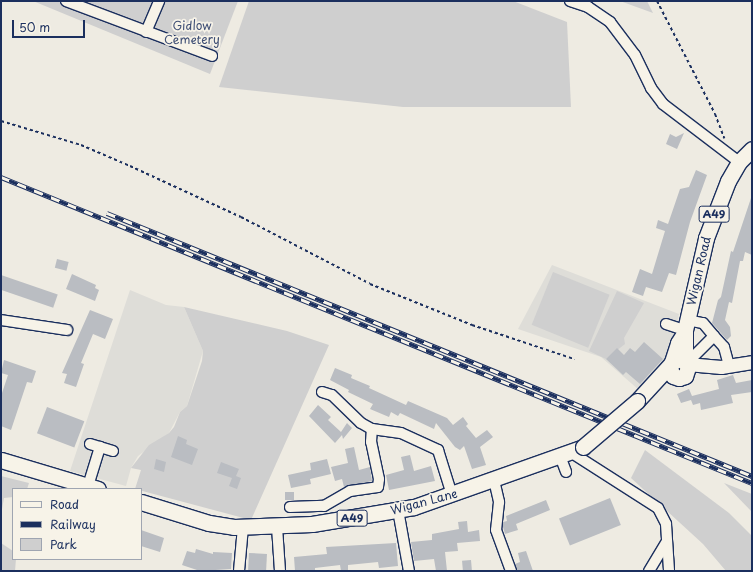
<!DOCTYPE html>
<html>
<head>
<meta charset="utf-8">
<style>
  body { margin:0 }
  #map { position:relative; width:753px; height:572px; overflow:hidden; background:#eeebe2; font-family:"Playpen Sans",sans-serif }
  div>[style] { position:absolute }
  [style*='--x'] { left:calc(var(--x)*1px); top:calc(var(--y)*1px); width:calc(var(--w)*1px); rotate:calc(var(--a)*1deg) }
  .built>* { inset:0; background:#deddd8 }
  .green>* { inset:0; background:#cfcfcf; transform-origin:0 0 }
  .building>* { inset:0; background:#babdc2; transform-origin:0 0 }
  .path>* { height:2px; margin-top:-1px; transform-origin:0; background:repeating-linear-gradient(90deg,#1b2f5e 0 3px,transparent 0 6px) }
  .roads { filter:drop-shadow(1px 0 #1b2f5e) drop-shadow(-1px 0 #1b2f5e) drop-shadow(0 1px #1b2f5e) drop-shadow(0 -1px #1b2f5e) }
  .minor>* { height:10px; margin:-5px; padding:0 5px; transform-origin:5px; border-radius:5px; background:#f7f3e8 }
  .major>* { height:13px; margin:-6.5px; padding:0 6.5px; transform-origin:6.5px; border-radius:6.5px; background:#f7f3e8 }
  .highway>* { height:15px; margin:-7.5px; padding:0 7.5px; transform-origin:7.5px; border-radius:7.5px; background:#f7f3e8 }
  .rail>* { height:4.5px; margin-top:-2.25px; transform-origin:0; background:repeating-linear-gradient(90deg,#f7f3e8 0 9px,#1b2f5e 0 18px); box-sizing:border-box; border-block:1px solid #1b2f5e }
  .bridges { filter:drop-shadow(1px 0 #1b2f5e) drop-shadow(-1px 0 #1b2f5e) drop-shadow(0 1px #1b2f5e) drop-shadow(0 -1px #1b2f5e) }
  .highway-bridge>* { height:15px; margin:-7.5px; padding:0 7.5px; transform-origin:7.5px; border-radius:7.5px; background:#f7f3e8 }
  span { translate:-50% -50%; white-space:nowrap; text-align:center; line-height:1.15; -webkit-text-stroke:3.5px #f7f3e8; paint-order:stroke }
  .shield-label span { padding:1px 3px; background:#f7f3e8; border:1px solid; border-radius:3px; -webkit-text-stroke-width:0 }
  .shield-label { font-size:11px; color:#1b2f5e; font-weight:700 }
  .park-label { font-size:12px; color:#3f4f75 }
  .street-label { font-size:12px; color:#1b2f5e }
  .frame { position:absolute; inset:0; border:2px solid #1b2f5e; pointer-events:none }
  .legend { position:absolute; left:12px; top:488px; width:130px; height:72px; box-sizing:border-box; background:#f7f3e8; border:1px solid #9fa5b1; margin:0; padding:5px 7px; list-style:none; font-size:12px; color:#1b2f5e }
  .legend li { display:flex; align-items:center; gap:8px; height:20px }
  .legend b { width:20px; border:1px solid #9fa5b1 }
  .scale { position:absolute; left:12px; top:20px; width:73px; height:18px; box-sizing:border-box; border:2px solid #1b2f5e; border-top:0; padding-left:5px; font-size:12px; line-height:14px; white-space:nowrap; color:#1b2f5e; -webkit-text-stroke:3px #f7f3e8; paint-order:stroke }
</style>
</head>
<body>
<div id="map">
  <div class="built">
    <i style="clip-path:polygon(552px 265px,679px 314px,671px 349px,654px 376px,639px 390px,601px 357px,518px 329px)"></i>
    <i style="clip-path:polygon(130px 290px,166px 305px,184px 307px,203px 351px,187px 406px,180px 412px,169px 433px,138px 456px,131px 468px,126px 486px,70px 471px)"></i>
  </div>
  <div class="green">
    <i style="clip-path:polygon(33px 1px,238px 1px,210px 74px)"></i>
    <i style="clip-path:polygon(249px 1px,513px 1px,567px 22px,571px 107px,403px 107px,219px 87px)"></i>
    <i style="clip-path:polygon(620px 1px,647px 1px,653px 13px)"></i>
    <i style="left:553px;top:272px;width:61px;height:57px;rotate:22deg"></i>
    <i style="clip-path:polygon(617px 291px,644px 303px,624px 338px,625px 344px,606px 359px,589px 351px)"></i>
    <i style="clip-path:polygon(184px 307px,287px 331px,329px 345px,251px 520px,135px 489px,141px 470px,131px 468px,149px 445px,169px 433px,174px 427px,180px 412px,187px 406px,202px 361px,203px 351px)"></i>
    <i style="clip-path:polygon(645px 450px,729px 513px,752px 536px,752px 571px,726px 571px,703px 544px,631px 478px)"></i>
    <i style="clip-path:polygon(1px 476px,29px 483px,27px 489px,13px 489px,13px 497px,4px 498px,1px 515px)"></i>
    <i style="clip-path:polygon(724px 483px,752px 494px,752px 512px)"></i>
    <i style="clip-path:polygon(1px 543px,13px 551px,13px 559px,16px 559px,15px 571px,1px 571px)"></i>
  </div>
  <div class="building">
    <i style="clip-path:polygon(684px 133px,677px 149px,666px 144px,670px 134px,676px 137px)"></i>
    <i style="clip-path:polygon(696px 170px,707px 175px,690px 222px,676px 275px,669px 273px,662px 292px,646px 287px,643px 296px,632px 292px,640px 269px,652px 274px,665px 231px,656px 228px,658px 220px,668px 224px,680px 189px,689px 187px)"></i>
    <i style="clip-path:polygon(751px 198px,752px 255px,745px 252px,743px 261px,740px 261px,732px 303px,729px 302px,725px 320px,730px 327px,731px 336px,727px 340px,712px 323px,718px 300px,721px 297px,731px 251px,733px 252px)"></i>
    <i style="left:57px;top:259px;width:12px;height:9px;rotate:14deg"></i>
    <i style="clip-path:polygon(72px 274px,96px 285px,95px 288px,99px 290px,95px 301px,66px 289px)"></i>
    <i style="left:1px;top:275px;width:60px;height:14px;rotate:19deg"></i>
    <i style="clip-path:polygon(90px 310px,113px 319px,105px 339px,93px 334px,81px 363px,84px 364px,76px 387px,64px 383px,67px 374px,62px 373px)"></i>
    <i style="clip-path:polygon(644px 342px,663px 359px,640px 384px,626px 372px,623px 375px,606px 359px,617px 348px,624px 355px,630px 348px,635px 352px)"></i>
    <i style="clip-path:polygon(4px 360px,36px 371px,32px 383px,27px 382px,11px 430px,1px 426px,1px 396px,8px 375px,1px 373px)"></i>
    <i style="clip-path:polygon(335px 368px,352px 375px,351px 378px,370px 386px,369px 388px,406px 405px,408px 401px,447px 418px,453px 425px,463px 417px,468px 424px,466px 426px,476px 438px,487px 430px,493px 437px,480px 447px,486px 465px,472px 469px,464px 446px,460px 450px,455px 447px,436px 423px,434px 429px,400px 413px,398px 416px,391px 412px,389px 417px,370px 409px,373px 404px,348px 392px,349px 390px,330px 380px)"></i>
    <i style="clip-path:polygon(733px 375px,736px 383px,752px 380px,752px 392px,731px 395px,733px 403px,701px 410px,700px 403px,693px 405px,691px 400px,681px 403px,677px 394px,689px 389px,692px 396px,719px 389px,717px 380px)"></i>
    <i style="clip-path:polygon(318px 405px,331px 417px,328px 420px,341px 432px,347px 423px,352px 428px,343px 439px,342px 435px,335px 443px,309px 416px)"></i>
    <i style="left:47px;top:407px;width:40px;height:28px;rotate:21deg"></i>
    <i style="clip-path:polygon(178px 436px,187px 440px,186px 444px,198px 449px,192px 465px,171px 457px)"></i>
    <i style="clip-path:polygon(354px 447px,359px 470px,370px 467px,372px 481px,344px 487px,342px 479px,335px 481px,331px 467px,348px 463px,345px 449px)"></i>
    <i style="clip-path:polygon(410px 455px,414px 471px,431px 466px,435px 481px,389px 490px,386px 475px,404px 470px,401px 457px)"></i>
    <i style="clip-path:polygon(156px 459px,166px 462px,164px 472px,154px 469px)"></i>
    <i style="clip-path:polygon(327px 459px,331px 474px,310px 479px,311px 484px,291px 488px,288px 475px,311px 470px,310px 463px)"></i>
    <i style="clip-path:polygon(221px 462px,239px 469px,236px 476px,241px 478px,237px 489px,229px 486px,232px 478px,217px 473px)"></i>
    <i style="left:285px;top:492px;width:9px;height:8px"></i>
    <i style="left:610px;top:498px;width:29px;height:55px;rotate:68deg"></i>
    <i style="clip-path:polygon(546px 500px,550px 510px,516px 524px,518px 530px,505px 534px,503px 527px,503px 522px,507px 521px,506px 516px)"></i>
    <i style="clip-path:polygon(467px 521px,468px 532px,479px 530px,480px 541px,457px 543px,458px 551px,445px 552px,447px 571px,436px 571px,434px 559px,414px 561px,411px 542px,432px 540px,432px 534px,459px 529px,458px 522px)"></i>
    <i style="clip-path:polygon(141px 530px,164px 538px,160px 552px,141px 546px)"></i>
    <i style="clip-path:polygon(396px 543px,398px 566px,379px 568px,378px 562px,348px 565px,348px 571px,341px 571px,340px 565px,315px 568px,315px 571px,295px 571px,294px 557px,327px 554px,326px 547px)"></i>
    <i style="clip-path:polygon(196px 549px,213px 554px,213px 552px,232px 553px,231px 569px,200px 571px,182px 565px,187px 551px,195px 553px)"></i>
    <i style="clip-path:polygon(526px 551px,533px 571px,517px 571px,515px 564px,520px 562px,518px 553px)"></i>
    <i style="left:249px;top:553px;width:18px;height:17px;rotate:3deg"></i>
    <i style="left:471px;top:560px;width:11px;height:9px;rotate:85deg"></i>
  </div>
  <div class="path">
    <i style="--x:657;--y:1;--w:127;--a:62.8"></i>
    <i style="--x:715;--y:114;--w:26;--a:69"></i>
    <i style="--x:1;--y:121;--w:84;--a:16.7"></i>
    <i style="--x:81;--y:145;--w:53;--a:23.2"></i>
    <i style="--x:130;--y:166;--w:122;--a:24.7"></i>
    <i style="--x:241;--y:217;--w:145;--a:27.4"></i>
    <i style="--x:370;--y:284;--w:110;--a:21.9"></i>
    <i style="--x:472;--y:325;--w:108;--a:18.4"></i>
  </div>
  <div class="roads">
    <div class="minor">
      <i style="--x:66;--y:1;--w:156;--a:20.6"></i>
      <i style="--x:570;--y:1;--w:19;--a:18"></i>
      <i style="--x:588;--y:7;--w:27;--a:34"></i>
      <i style="--x:610;--y:22;--w:41;--a:52.9"></i>
      <i style="--x:635;--y:55;--w:37;--a:64"></i>
      <i style="--x:651;--y:88;--w:20;--a:53"></i>
      <i style="--x:663;--y:104;--w:96;--a:37.3"></i>
      <i style="--x:146;--y:32;--w:34;--a:-67"></i>
      <i style="--x:1;--y:320;--w:67;--a:8.6"></i>
      <i style="--x:687;--y:320;--w:16;--a:11"></i>
      <i style="--x:703;--y:323;--w:17;--a:50"></i>
      <i style="--x:714;--y:336;--w:15;--a:48"></i>
      <i style="--x:724;--y:347;--w:20;--a:75"></i>
      <i style="--x:666;--y:324;--w:20;--a:18"></i>
      <i style="--x:687;--y:363;--w:38;--a:-45"></i>
      <i style="--x:322;--y:392;--w:10;--a:17"></i>
      <i style="--x:332;--y:395;--w:40;--a:44"></i>
      <i style="--x:361;--y:423;--w:13;--a:29"></i>
      <i style="--x:372;--y:429;--w:29;--a:8"></i>
      <i style="--x:401;--y:433;--w:41;--a:24.7"></i>
      <i style="--x:438;--y:450;--w:47;--a:72.7"></i>
      <i style="--x:90;--y:444;--w:24;--a:17"></i>
      <i style="--x:572;--y:453;--w:102;--a:32.6"></i>
      <i style="--x:658;--y:508;--w:18;--a:63"></i>
      <i style="--x:666;--y:524;--w:47;--a:86.3"></i>
      <i style="--x:560;--y:456;--w:17;--a:69"></i>
      <i style="--x:494;--y:480;--w:23;--a:77"></i>
      <i style="--x:499;--y:502;--w:28;--a:96"></i>
      <i style="--x:496;--y:530;--w:44;--a:69.9"></i>
      <i style="--x:88;--y:486;--w:41;--a:-72.9"></i>
      <i style="--x:290;--y:507;--w:34;--a:-2"></i>
      <i style="--x:324;--y:506;--w:30;--a:-30"></i>
      <i style="--x:350;--y:491;--w:28;--a:-8"></i>
      <i style="--x:378;--y:487;--w:8;--a:-83"></i>
      <i style="--x:379;--y:479;--w:38;--a:-102"></i>
      <i style="--x:371;--y:442;--w:13;--a:-86"></i>
      <i style="--x:398;--y:510;--w:62;--a:79.8"></i>
      <i style="--x:277;--y:527;--w:44;--a:86.1"></i>
      <i style="--x:239;--y:571;--w:44;--a:-84.8"></i>
      <i style="--x:649;--y:571;--w:33;--a:-59"></i>
    </div>
    <div class="major">
      <i style="--x:687;--y:364;--w:34;--a:5"></i>
      <i style="--x:721;--y:367;--w:31;--a:-9"></i>
    </div>
    <div class="highway">
      <i style="--x:672;--y:362;--w:9;--a:-21"></i>
      <i style="--x:680;--y:359;--w:6;--a:31"></i>
      <i style="--x:685;--y:362;--w:6;--a:59"></i>
      <i style="--x:688;--y:367;--w:9;--a:108"></i>
      <i style="--x:685;--y:376;--w:6;--a:162"></i>
      <i style="--x:679;--y:378;--w:6;--a:-162"></i>
      <i style="--x:673;--y:376;--w:9;--a:-111"></i>
      <i style="--x:670;--y:368;--w:26;--a:-72"></i>
      <i style="--x:678;--y:343;--w:9;--a:-58"></i>
      <i style="--x:685;--y:362;--w:32;--a:-90"></i>
      <i style="--x:685;--y:330;--w:94;--a:-77.1"></i>
      <i style="--x:706;--y:238;--w:61;--a:-68.9"></i>
      <i style="--x:728;--y:181;--w:22;--a:-60"></i>
      <i style="--x:739;--y:162;--w:18;--a:-45"></i>
      <i style="--x:637;--y:401;--w:49;--a:-47.5"></i>
      <i style="--x:1;--y:460;--w:101;--a:16.6"></i>
      <i style="--x:141;--y:502;--w:71;--a:17.2"></i>
      <i style="--x:209;--y:523;--w:25;--a:9"></i>
      <i style="--x:234;--y:527;--w:78;--a:-2.2"></i>
      <i style="--x:312;--y:524;--w:103;--a:-9.5"></i>
      <i style="--x:414;--y:507;--w:179;--a:-19.5"></i>
    </div>
  </div>
  <div class="rail">
    <i style="--x:1;--y:177;--w:811;--a:22.17"></i>
    <i style="--x:107;--y:213;--w:697;--a:22.18"></i>
  </div>
  <div class="bridges">
    <div class="highway-bridge">
      <i style="--x:583;--y:447;--w:71;--a:-40.4"></i>
    </div>
  </div>
  <div class="shield-label">
    <span style="left:714px;top:214px">A49</span>
    <span style="left:352px;top:518px">A49</span>
  </div>
  <div class="park-label">
    <span style="left:192px;top:33px">Gidlow<br>Cemetery</span>
  </div>
  <div class="street-label">
    <span style="left:699px;top:271px;rotate:-77deg">Wigan Road</span>
    <span style="left:424px;top:502px;rotate:-15deg">Wigan Lane</span>
  </div>
  <div class="frame"></div>
  <ul class="legend">
  <li><b style="height:5px;background:#f7f3e8"></b>Road</li>
  <li><b style="height:5px;background:#1b2f5e"></b>Railway</li>
  <li><b style="height:11px;background:#cfcfcf"></b>Park</li>
  </ul>
  <div class="scale">50 m</div>
</div>
</body>
</html>
